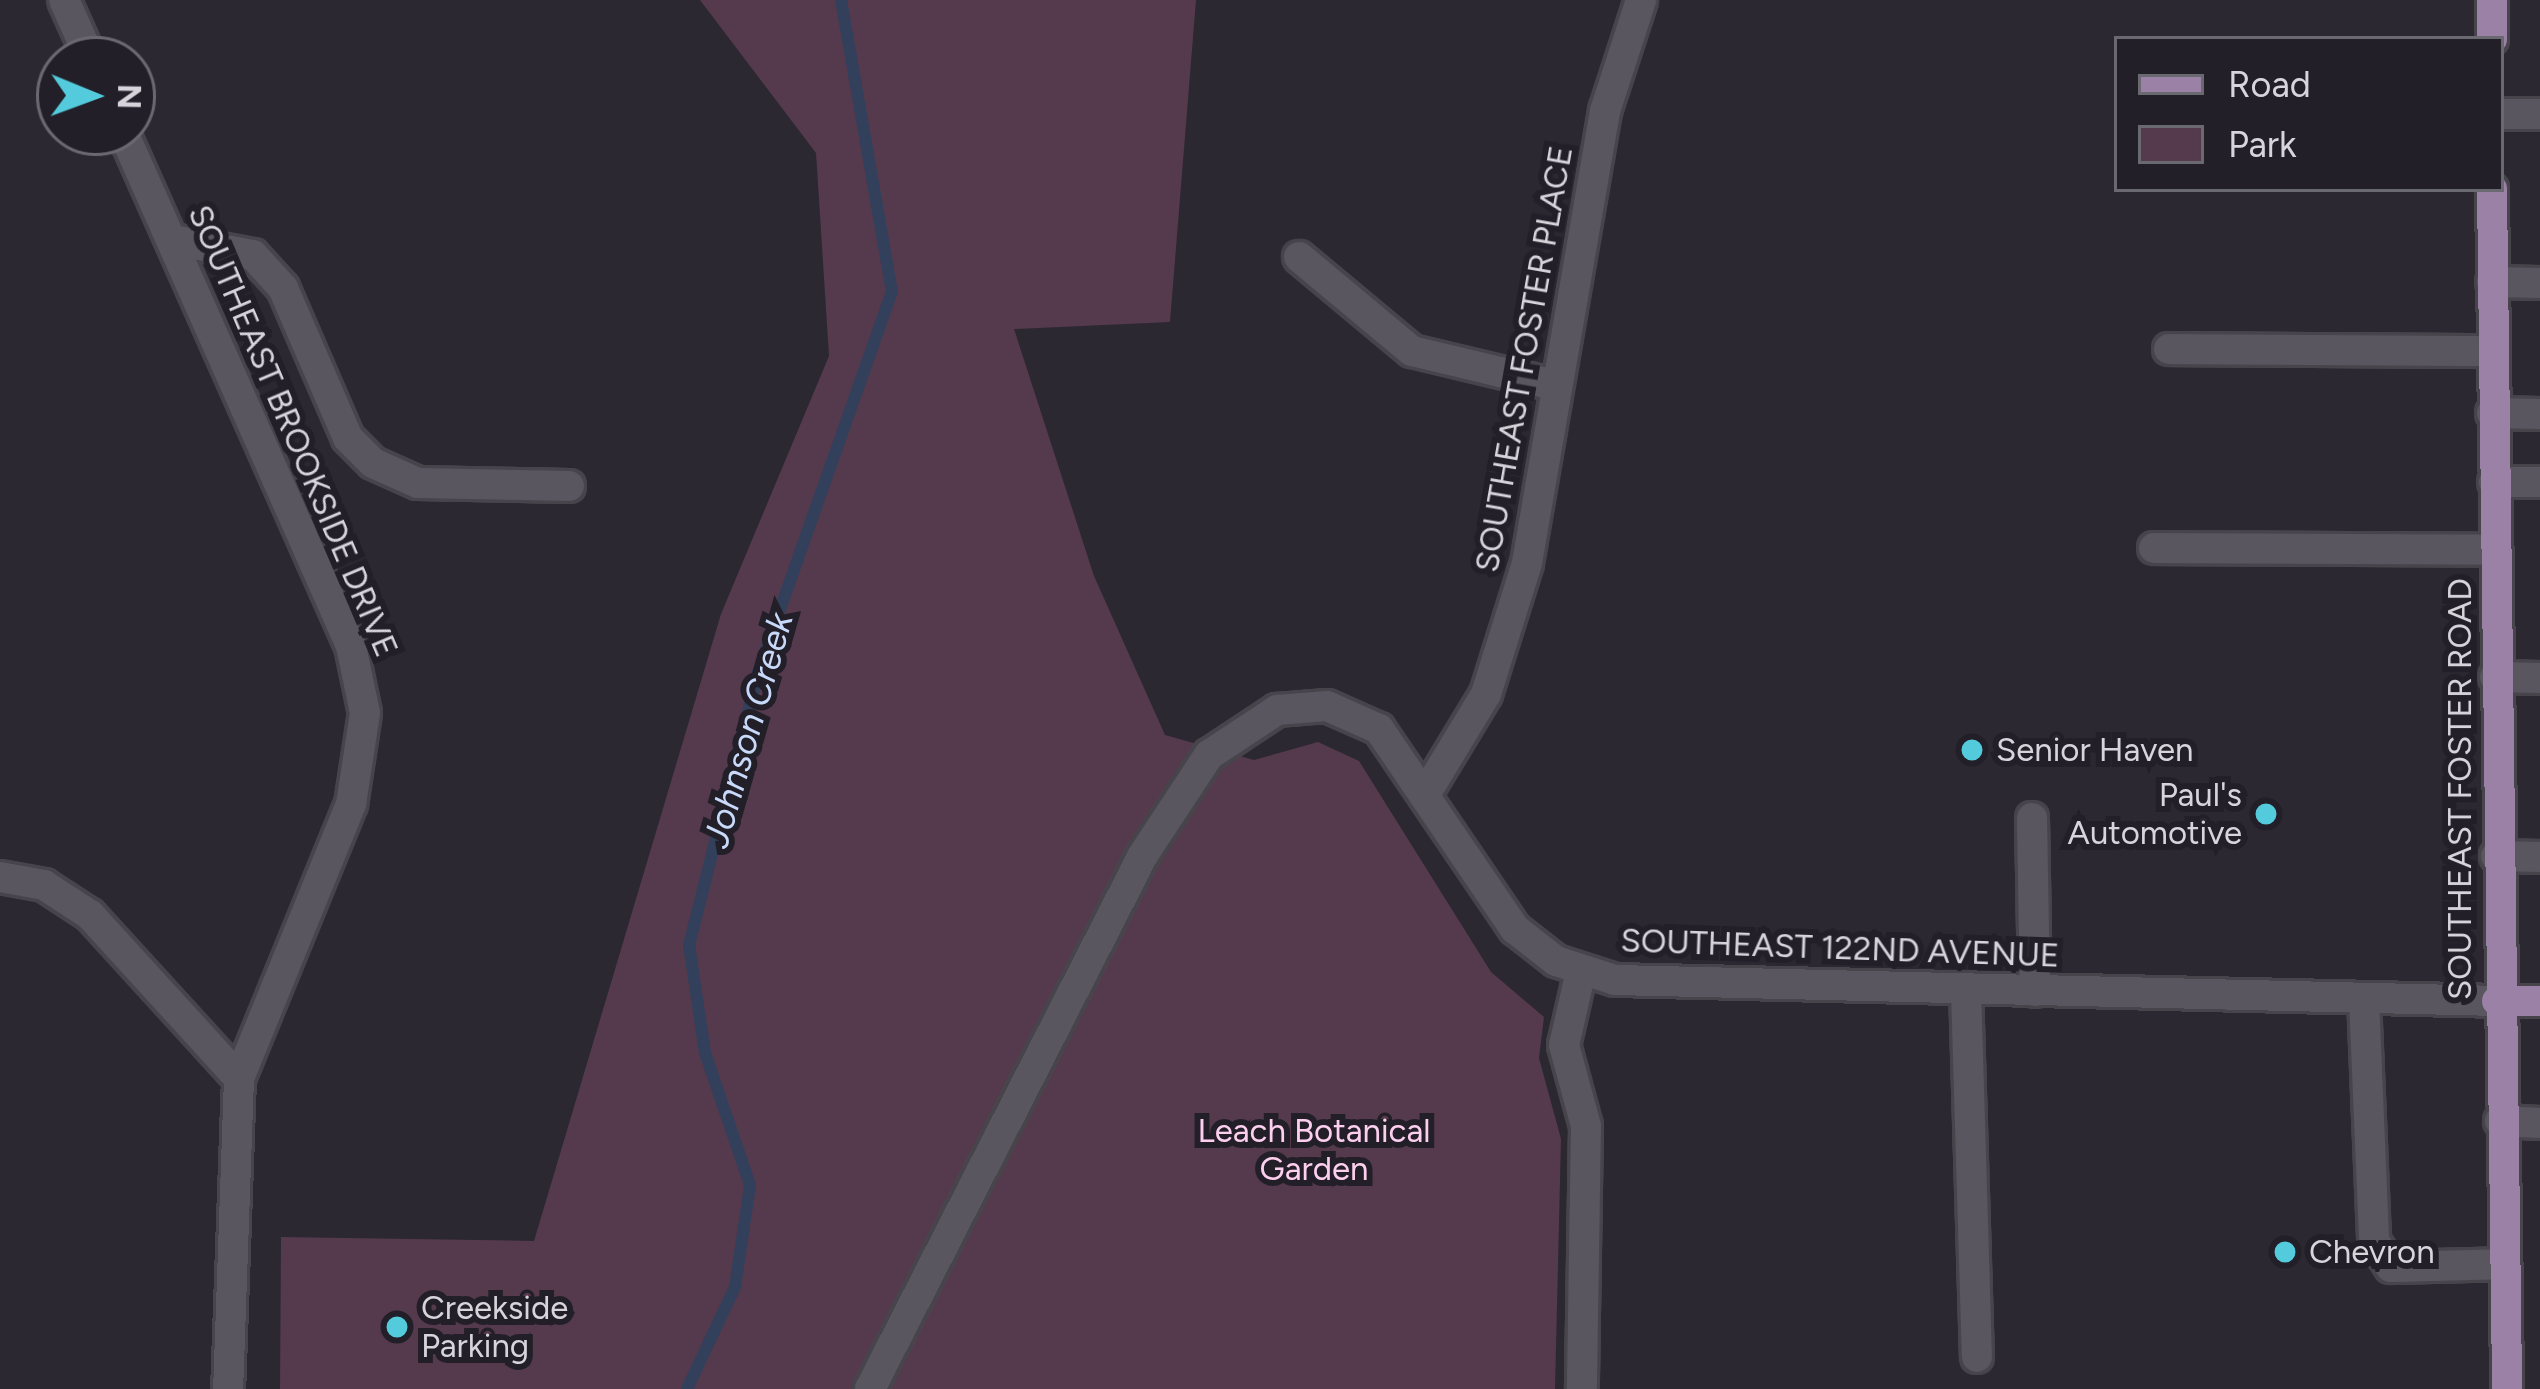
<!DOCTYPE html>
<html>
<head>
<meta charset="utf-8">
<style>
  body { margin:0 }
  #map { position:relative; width:2540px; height:1389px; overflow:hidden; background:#2b2831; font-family:Figtree,sans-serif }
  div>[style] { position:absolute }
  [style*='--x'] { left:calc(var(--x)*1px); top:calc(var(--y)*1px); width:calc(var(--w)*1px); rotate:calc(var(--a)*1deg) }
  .green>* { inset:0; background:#55394d }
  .stream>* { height:12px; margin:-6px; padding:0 6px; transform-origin:6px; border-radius:6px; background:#32405c }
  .roads { filter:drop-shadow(3px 0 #47444b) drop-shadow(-3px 0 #47444b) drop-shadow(0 3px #47444b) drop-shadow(0 -3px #47444b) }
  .minor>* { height:30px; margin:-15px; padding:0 15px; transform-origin:15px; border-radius:15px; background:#595660 }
  .major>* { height:30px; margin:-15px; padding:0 15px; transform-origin:15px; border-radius:15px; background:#9b81a5 }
  .dots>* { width:33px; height:33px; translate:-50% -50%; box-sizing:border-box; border:6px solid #221f28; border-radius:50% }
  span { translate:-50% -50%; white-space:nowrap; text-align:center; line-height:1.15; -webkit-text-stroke:12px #221f28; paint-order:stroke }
  .street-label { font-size:33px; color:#d7d5db }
  .poi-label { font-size:33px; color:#d7d5db }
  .left { translate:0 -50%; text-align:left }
  .right { translate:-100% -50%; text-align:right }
  .park-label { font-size:33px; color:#fdcfef }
  .water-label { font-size:36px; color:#c8d9fa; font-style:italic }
  .legend { position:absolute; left:2114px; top:36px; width:390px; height:156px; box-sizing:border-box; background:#221f28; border:3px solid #6a6870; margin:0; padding:15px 21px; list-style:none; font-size:36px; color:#d7d5db }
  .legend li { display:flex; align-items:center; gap:24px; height:60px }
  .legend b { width:60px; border:3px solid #6a6870 }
  .north { position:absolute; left:36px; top:36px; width:120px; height:120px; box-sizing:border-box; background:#221f28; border:3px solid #6a6870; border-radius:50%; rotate:91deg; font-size:33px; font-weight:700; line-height:48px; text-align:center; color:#d7d5db }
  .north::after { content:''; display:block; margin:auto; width:42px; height:54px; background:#53cbdc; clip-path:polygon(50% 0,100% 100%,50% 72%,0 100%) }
</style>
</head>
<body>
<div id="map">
  <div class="green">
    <i style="clip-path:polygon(700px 0,1196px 0,1170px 322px,1014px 329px,1094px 576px,1165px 735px,1254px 760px,1318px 742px,1359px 761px,1491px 972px,1544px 1017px,1539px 1058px,1561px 1139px,1555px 1389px,280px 1389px,281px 1237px,534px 1241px,721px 614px,829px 356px,816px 153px)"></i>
  </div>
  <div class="stream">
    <i style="--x:687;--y:1389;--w:113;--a:-64.8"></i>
    <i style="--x:735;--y:1287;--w:103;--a:-81.6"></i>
    <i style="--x:750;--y:1185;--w:139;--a:-108.8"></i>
    <i style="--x:705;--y:1053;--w:109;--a:-98.4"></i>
    <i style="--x:689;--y:945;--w:282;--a:-75.8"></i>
    <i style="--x:758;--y:672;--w:403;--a:-70.6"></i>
    <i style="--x:892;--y:292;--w:296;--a:-99.9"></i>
  </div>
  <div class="roads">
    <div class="minor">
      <i style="--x:64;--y:0;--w:66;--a:65.8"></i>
      <i style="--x:2501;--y:114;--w:39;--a:0"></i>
      <i style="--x:123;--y:132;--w:562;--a:66.08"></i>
      <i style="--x:351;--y:646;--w:68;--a:78.2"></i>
      <i style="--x:365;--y:713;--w:92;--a:98.7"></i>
      <i style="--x:351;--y:804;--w:296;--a:112.2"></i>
      <i style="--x:239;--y:1078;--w:311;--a:92"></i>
      <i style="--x:173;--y:240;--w:81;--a:10.6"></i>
      <i style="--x:253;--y:255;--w:45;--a:47.7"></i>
      <i style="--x:283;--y:288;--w:163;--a:66.6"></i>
      <i style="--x:348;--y:438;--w:35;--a:45"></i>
      <i style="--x:373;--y:463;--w:49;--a:24"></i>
      <i style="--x:418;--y:483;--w:151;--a:1.1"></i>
      <i style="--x:1299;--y:257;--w:147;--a:39.8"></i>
      <i style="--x:1412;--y:351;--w:147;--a:13.4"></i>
      <i style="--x:2492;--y:282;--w:48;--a:1.2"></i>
      <i style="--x:2169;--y:349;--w:324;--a:0.4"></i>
      <i style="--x:2492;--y:413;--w:48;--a:1.2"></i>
      <i style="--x:2494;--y:482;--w:46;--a:0"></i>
      <i style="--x:2154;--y:548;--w:340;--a:0.3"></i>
      <i style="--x:2495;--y:677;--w:45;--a:1.3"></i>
      <i style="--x:1429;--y:788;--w:110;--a:-58.8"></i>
      <i style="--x:1486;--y:694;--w:137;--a:-72.6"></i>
      <i style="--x:1527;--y:563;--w:459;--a:-80.2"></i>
      <i style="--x:1605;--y:111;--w:117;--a:-72"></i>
      <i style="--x:2032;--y:818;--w:173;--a:89"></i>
      <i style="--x:2496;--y:856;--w:44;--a:1.3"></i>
      <i style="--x:0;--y:877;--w:45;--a:10.3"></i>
      <i style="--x:44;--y:885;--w:55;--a:33.1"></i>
      <i style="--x:90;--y:915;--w:221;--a:47.6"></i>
      <i style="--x:1581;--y:971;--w:76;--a:102.9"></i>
      <i style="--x:1564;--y:1045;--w:84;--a:74.8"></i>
      <i style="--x:1586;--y:1126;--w:263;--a:90.9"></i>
      <i style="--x:1966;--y:989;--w:368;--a:88.3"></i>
      <i style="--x:2364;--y:999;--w:242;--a:87.6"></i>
      <i style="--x:2374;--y:1241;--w:31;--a:57"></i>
      <i style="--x:2391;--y:1267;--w:113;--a:-1.5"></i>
      <i style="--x:2500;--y:1121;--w:40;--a:2.9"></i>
      <i style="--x:870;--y:1389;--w:600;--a:-62.92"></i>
      <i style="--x:1143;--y:855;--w:120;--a:-56.6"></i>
      <i style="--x:1209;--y:755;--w:82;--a:-33.5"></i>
      <i style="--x:1277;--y:710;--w:50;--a:-4.6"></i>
      <i style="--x:1327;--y:706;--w:57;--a:23.9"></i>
      <i style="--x:1379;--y:729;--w:242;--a:55.8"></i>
      <i style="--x:1515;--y:929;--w:52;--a:38"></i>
      <i style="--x:1556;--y:961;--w:62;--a:17.9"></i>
      <i style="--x:1615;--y:980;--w:882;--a:1.36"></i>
    </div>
    <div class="major">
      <i style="--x:2492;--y:39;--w:39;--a:-90"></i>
      <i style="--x:2492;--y:189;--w:1200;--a:89.28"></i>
      <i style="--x:2497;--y:1001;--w:43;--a:0"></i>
    </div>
  </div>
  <div class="dots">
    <i style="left:1972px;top:750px;background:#53cbdc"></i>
    <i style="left:2266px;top:814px;background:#53cbdc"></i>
    <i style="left:2285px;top:1252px;background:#53cbdc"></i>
    <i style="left:397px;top:1327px;background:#53cbdc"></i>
  </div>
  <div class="street-label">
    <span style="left:1524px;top:359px;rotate:-80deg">SOUTHEAST FOSTER PLACE</span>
    <span style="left:293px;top:431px;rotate:67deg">SOUTHEAST BROOKSIDE DRIVE</span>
    <span style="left:2460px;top:789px;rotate:-90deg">SOUTHEAST FOSTER ROAD</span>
    <span style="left:1840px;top:948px;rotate:2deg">SOUTHEAST 122ND AVENUE</span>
  </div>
  <div class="poi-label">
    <span class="left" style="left:1996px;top:750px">Senior Haven</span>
    <span class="right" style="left:2242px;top:814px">Paul's<br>Automotive</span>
    <span class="left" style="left:2309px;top:1252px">Chevron</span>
    <span class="left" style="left:421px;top:1327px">Creekside<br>Parking</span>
  </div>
  <div class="park-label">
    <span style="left:1314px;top:1150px">Leach Botanical<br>Garden</span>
  </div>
  <div class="water-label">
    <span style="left:748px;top:730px;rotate:-74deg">Johnson Creek</span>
  </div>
  <ul class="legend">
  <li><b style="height:15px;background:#9b81a5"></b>Road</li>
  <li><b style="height:33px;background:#55394d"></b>Park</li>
  </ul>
  <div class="north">N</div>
</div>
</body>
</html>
